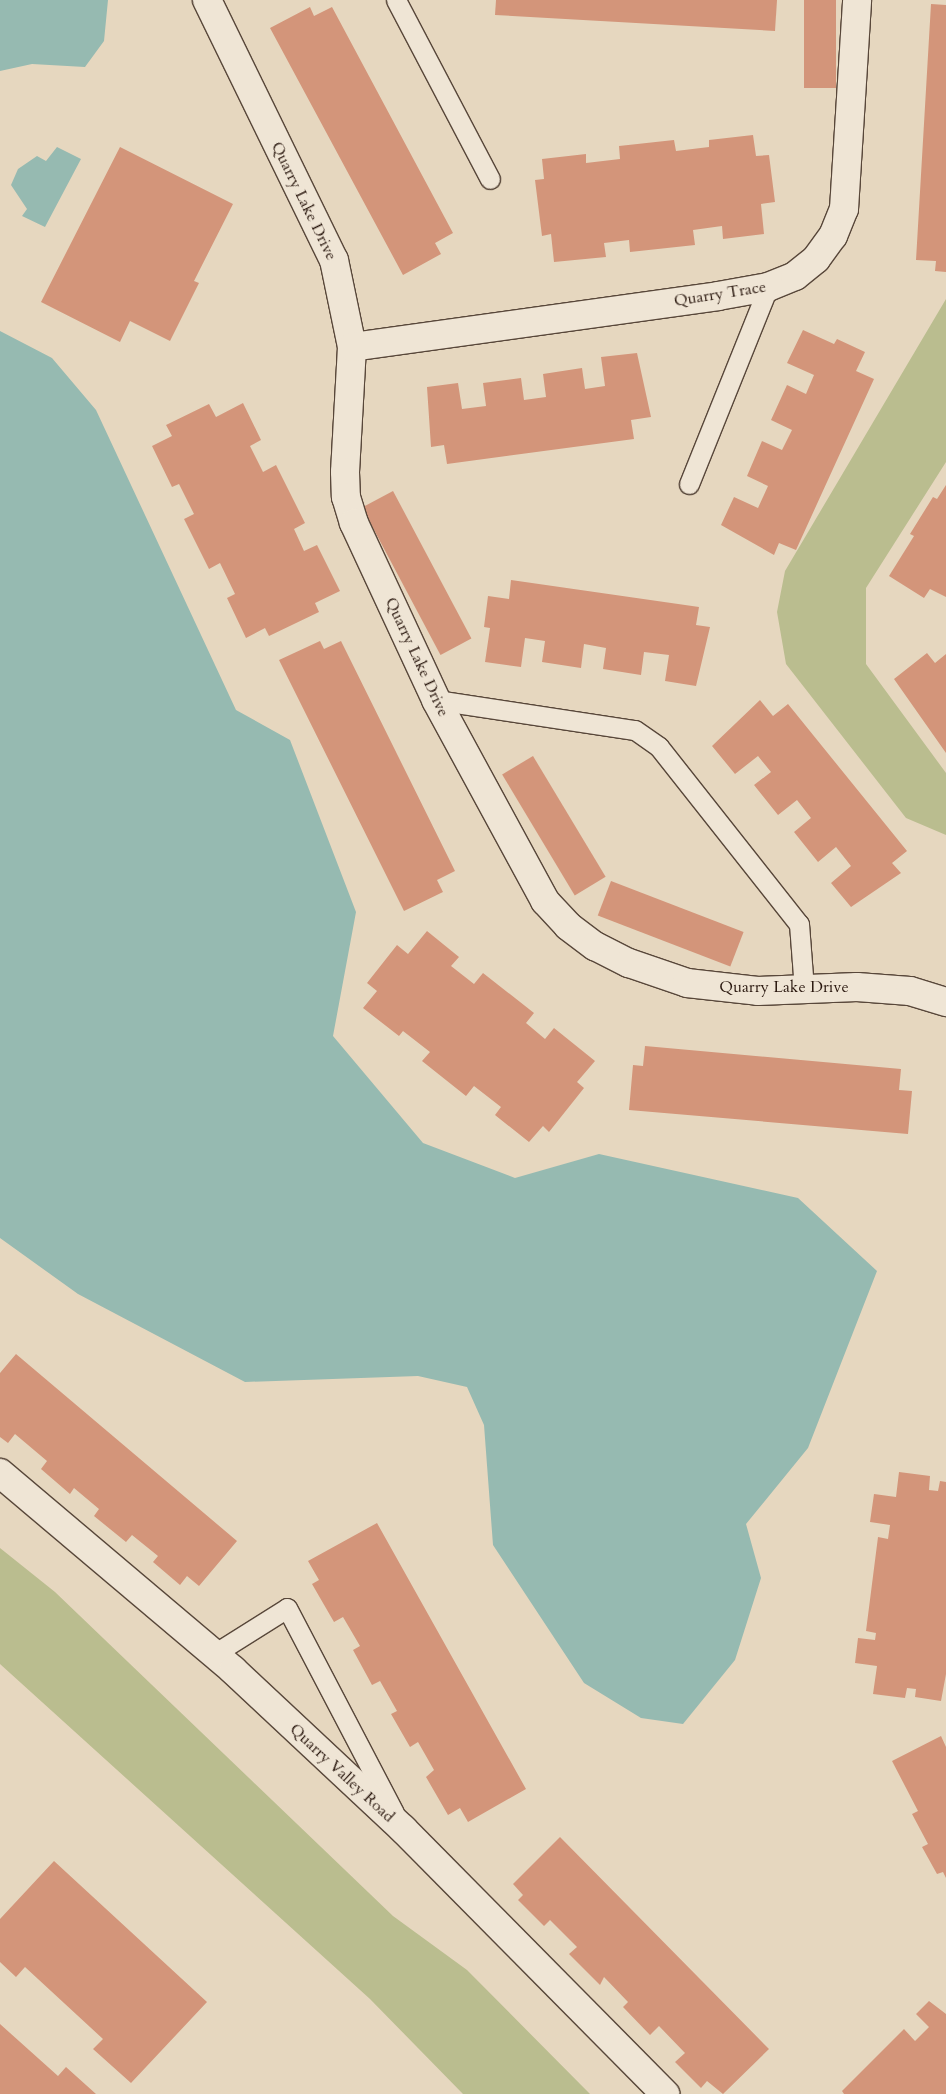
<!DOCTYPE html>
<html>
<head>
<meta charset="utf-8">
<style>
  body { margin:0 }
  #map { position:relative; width:946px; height:2094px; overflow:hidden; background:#e6d7bf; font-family:Cardo,serif }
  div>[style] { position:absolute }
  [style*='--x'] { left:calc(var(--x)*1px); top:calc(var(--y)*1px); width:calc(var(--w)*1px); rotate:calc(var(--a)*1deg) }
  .green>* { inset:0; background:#babd8f }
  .water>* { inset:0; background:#96bab1 }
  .building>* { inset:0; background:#d3957a; transform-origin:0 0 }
  .roads { filter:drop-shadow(1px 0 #58473a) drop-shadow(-1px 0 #58473a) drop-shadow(0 1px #58473a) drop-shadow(0 -1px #58473a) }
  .lane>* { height:19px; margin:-9.5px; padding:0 9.5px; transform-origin:9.5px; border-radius:9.5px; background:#efe5d5 }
  .street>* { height:28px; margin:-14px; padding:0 14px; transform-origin:14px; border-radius:14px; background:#efe5d5 }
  span { translate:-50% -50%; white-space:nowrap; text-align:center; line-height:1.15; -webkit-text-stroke:4px #efe5d5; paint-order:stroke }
  .street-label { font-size:16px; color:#29170e }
</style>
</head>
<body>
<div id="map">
  <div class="green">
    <i style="clip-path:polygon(946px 299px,946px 462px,866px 588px,866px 664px,946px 773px,946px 835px,906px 818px,786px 664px,777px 612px,785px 571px)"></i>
    <i style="clip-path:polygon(0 1548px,55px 1592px,393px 1916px,467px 1970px,590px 2094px,463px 2094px,370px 1999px,0 1664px)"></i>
  </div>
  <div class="water">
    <i style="clip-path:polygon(0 0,108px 0,104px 41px,85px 67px,32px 64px,0 71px)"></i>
    <i style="clip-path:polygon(57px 147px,81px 159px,45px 227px,22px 216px,27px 209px,11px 185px,18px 169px,37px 156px,46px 161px)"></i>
    <i style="clip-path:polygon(0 331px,52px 358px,96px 410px,236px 710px,290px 740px,356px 912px,333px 1036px,423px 1143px,515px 1178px,599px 1154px,798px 1198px,877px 1271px,808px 1448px,746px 1524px,761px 1578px,735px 1660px,683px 1724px,641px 1718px,584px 1683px,493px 1545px,484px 1425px,467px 1387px,418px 1376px,245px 1382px,78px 1294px,0 1238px)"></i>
  </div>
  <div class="building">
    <i style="clip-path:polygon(496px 0,777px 0,775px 31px,495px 15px)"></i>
    <i style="left:804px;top:0;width:32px;height:88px"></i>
    <i style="clip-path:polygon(931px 4px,946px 5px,946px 272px,935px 271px,936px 261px,916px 260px)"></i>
    <i style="clip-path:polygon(310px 7px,314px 16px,332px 7px,453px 233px,435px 243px,441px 254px,403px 275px,270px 28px)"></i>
    <i style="clip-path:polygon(753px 135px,756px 156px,769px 155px,775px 202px,761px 204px,764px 234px,723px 239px,722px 226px,693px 230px,695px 245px,630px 252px,629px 240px,604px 243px,606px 257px,554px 262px,551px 234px,542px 236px,535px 180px,544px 179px,542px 159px,586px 154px,586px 163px,620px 159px,619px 146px,674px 140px,676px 151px,709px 147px,709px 140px)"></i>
    <i style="clip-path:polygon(120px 147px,233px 204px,194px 281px,199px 283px,170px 341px,130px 321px,120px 342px,41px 302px)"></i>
    <i style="clip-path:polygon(803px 330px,834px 344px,837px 339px,865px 352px,856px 371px,874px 379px,796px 550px,779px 543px,774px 555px,721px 525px,734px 497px,758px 508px,768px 486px,747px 476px,762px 441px,782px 450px,792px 430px,771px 420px,787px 385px,806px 394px,814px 375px,787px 363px)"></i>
    <i style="clip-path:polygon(637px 353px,651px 417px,631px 420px,634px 439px,447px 464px,444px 445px,431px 447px,427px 387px,458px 383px,462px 409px,486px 406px,483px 383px,521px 378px,524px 400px,546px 397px,543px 374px,582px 368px,585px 389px,605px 386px,601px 357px)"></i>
    <i style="clip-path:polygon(243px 403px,261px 440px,250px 446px,263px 472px,276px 465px,305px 523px,294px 529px,304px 551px,317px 545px,340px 591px,315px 603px,319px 612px,269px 636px,265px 628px,246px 638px,227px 598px,235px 594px,220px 563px,209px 569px,184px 519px,194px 514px,179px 484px,172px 487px,152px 446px,172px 436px,166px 425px,209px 404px,216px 417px)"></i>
    <i style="clip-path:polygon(946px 485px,946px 597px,930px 589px,924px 598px,889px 576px,914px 536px,910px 534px,933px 497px,937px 499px)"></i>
    <i style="left:393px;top:491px;width:167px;height:35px;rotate:62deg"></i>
    <i style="clip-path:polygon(511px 580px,699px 607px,696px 625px,710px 627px,696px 686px,665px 681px,669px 655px,644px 652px,641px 675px,603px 669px,606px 648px,584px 644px,581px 668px,542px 662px,545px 641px,525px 638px,521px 667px,485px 662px,490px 628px,484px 627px,488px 596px,509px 599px)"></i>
    <i style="clip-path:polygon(320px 641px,324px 649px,341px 641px,455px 871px,437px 880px,443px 892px,404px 911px,279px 660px)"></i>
    <i style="clip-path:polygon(927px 653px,935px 663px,946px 654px,946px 753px,894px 679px)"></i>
    <i style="clip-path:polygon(760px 700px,773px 716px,788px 704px,907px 851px,892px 863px,901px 873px,851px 907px,831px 883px,851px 866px,836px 847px,818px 862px,794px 832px,811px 818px,797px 800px,778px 815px,754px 785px,771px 772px,758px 756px,735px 774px,712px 746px)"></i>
    <i style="left:533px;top:756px;width:141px;height:36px;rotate:59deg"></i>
    <i style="left:611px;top:881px;width:142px;height:37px;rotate:21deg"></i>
    <i style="clip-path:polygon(427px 931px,459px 957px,451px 966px,474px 984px,483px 973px,534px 1013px,526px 1023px,545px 1039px,554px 1028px,595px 1061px,577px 1082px,584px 1088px,549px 1132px,543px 1126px,529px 1142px,495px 1115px,501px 1107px,474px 1086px,466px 1096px,422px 1061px,430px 1052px,403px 1031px,399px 1036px,363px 1008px,377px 991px,367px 983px,397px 945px,408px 954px)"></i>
    <i style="clip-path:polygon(645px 1046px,901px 1069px,899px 1090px,912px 1091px,908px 1134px,629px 1110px,633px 1065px,643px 1066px)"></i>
    <i style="clip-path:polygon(16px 1354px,237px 1541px,199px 1586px,187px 1576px,180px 1585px,153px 1562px,158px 1556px,132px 1535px,126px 1542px,94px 1516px,99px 1509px,74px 1488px,70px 1494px,41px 1469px,47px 1461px,15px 1434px,8px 1443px,0 1437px,0 1373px)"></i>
    <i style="clip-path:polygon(899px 1472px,930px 1476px,929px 1490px,938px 1491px,940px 1481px,946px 1482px,946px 1674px,941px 1701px,915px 1697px,916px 1689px,907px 1688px,905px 1698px,873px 1694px,877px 1666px,855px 1663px,858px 1638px,875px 1640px,876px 1633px,866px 1631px,878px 1537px,888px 1539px,890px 1525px,870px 1522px,874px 1494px,896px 1497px)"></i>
    <i style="clip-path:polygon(377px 1523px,526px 1789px,468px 1822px,460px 1808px,448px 1815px,426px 1777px,434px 1770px,418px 1742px,410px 1747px,391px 1714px,397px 1711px,380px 1681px,372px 1685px,353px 1650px,360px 1646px,343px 1617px,334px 1622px,312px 1584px,319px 1580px,308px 1561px)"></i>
    <i style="clip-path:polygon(941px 1736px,946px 1747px,946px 1878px,943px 1872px,937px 1874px,922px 1847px,928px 1844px,912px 1814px,918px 1811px,892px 1761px)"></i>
    <i style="clip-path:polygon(560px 1837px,769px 2049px,723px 2094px,707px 2081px,701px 2088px,675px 2062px,685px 2053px,659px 2026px,650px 2035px,623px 2007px,628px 2002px,604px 1977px,600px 1985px,569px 1954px,577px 1947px,550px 1920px,544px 1926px,518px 1900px,523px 1895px,513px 1884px)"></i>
    <i style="clip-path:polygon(54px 1861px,207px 2002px,131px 2083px,93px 2049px,103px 2039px,25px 1967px,16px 1977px,0 1962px,0 1919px)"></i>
    <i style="clip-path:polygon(929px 2001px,946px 2014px,946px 2094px,844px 2094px,842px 2091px,904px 2029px,915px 2041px,929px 2027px,916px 2014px)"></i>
    <i style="clip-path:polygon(0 2024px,58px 2076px,66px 2067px,96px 2094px,0 2094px)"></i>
  </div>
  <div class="roads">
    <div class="lane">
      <i style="--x:396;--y:0;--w:202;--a:62.3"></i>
      <i style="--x:689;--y:484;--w:212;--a:-68.1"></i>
      <i style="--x:436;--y:700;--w:201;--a:8.6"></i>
      <i style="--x:635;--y:730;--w:29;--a:35"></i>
      <i style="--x:659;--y:747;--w:226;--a:51.7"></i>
      <i style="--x:799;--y:924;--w:65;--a:85.6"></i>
      <i style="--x:214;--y:1654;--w:86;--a:-32.2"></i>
      <i style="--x:287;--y:1608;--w:231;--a:62.4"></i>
    </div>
    <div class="street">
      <i style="--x:207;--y:0;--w:289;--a:64"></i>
      <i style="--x:334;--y:260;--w:89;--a:78.3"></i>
      <i style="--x:352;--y:347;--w:125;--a:93.2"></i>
      <i style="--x:345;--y:472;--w:25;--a:88"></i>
      <i style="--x:346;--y:497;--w:27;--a:73"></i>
      <i style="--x:354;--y:523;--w:195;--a:65.1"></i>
      <i style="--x:436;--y:700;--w:229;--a:61.5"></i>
      <i style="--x:545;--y:901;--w:34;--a:47"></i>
      <i style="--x:568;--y:926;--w:34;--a:37"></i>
      <i style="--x:595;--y:946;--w:38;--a:27"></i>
      <i style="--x:629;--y:963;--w:61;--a:19"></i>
      <i style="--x:687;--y:983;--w:71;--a:6.4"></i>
      <i style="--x:758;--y:991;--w:99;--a:-2.3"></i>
      <i style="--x:857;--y:987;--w:53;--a:4.3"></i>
      <i style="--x:910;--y:991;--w:38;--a:17"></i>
      <i style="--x:352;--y:347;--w:370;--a:-7.9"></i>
      <i style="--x:718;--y:296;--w:51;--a:-10.2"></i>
      <i style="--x:768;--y:287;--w:29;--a:-22"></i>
      <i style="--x:795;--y:276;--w:27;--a:-39"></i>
      <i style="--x:816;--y:259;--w:29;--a:-54"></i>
      <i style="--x:833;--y:236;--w:29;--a:-68"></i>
      <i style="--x:844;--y:209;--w:209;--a:-86.4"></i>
      <i style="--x:0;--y:1473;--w:305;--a:40.2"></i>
      <i style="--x:233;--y:1670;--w:233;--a:43.1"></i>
      <i style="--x:403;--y:1829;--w:373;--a:45.3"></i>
    </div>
  </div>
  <div class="street-label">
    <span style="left:304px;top:201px;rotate:64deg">Quarry Lake Drive</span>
    <span style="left:720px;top:294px;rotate:-9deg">Quarry Trace</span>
    <span style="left:417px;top:657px;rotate:65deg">Quarry Lake Drive</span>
    <span style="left:784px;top:987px">Quarry Lake Drive</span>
    <span style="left:342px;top:1773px;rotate:43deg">Quarry Valley Road</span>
  </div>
</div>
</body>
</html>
